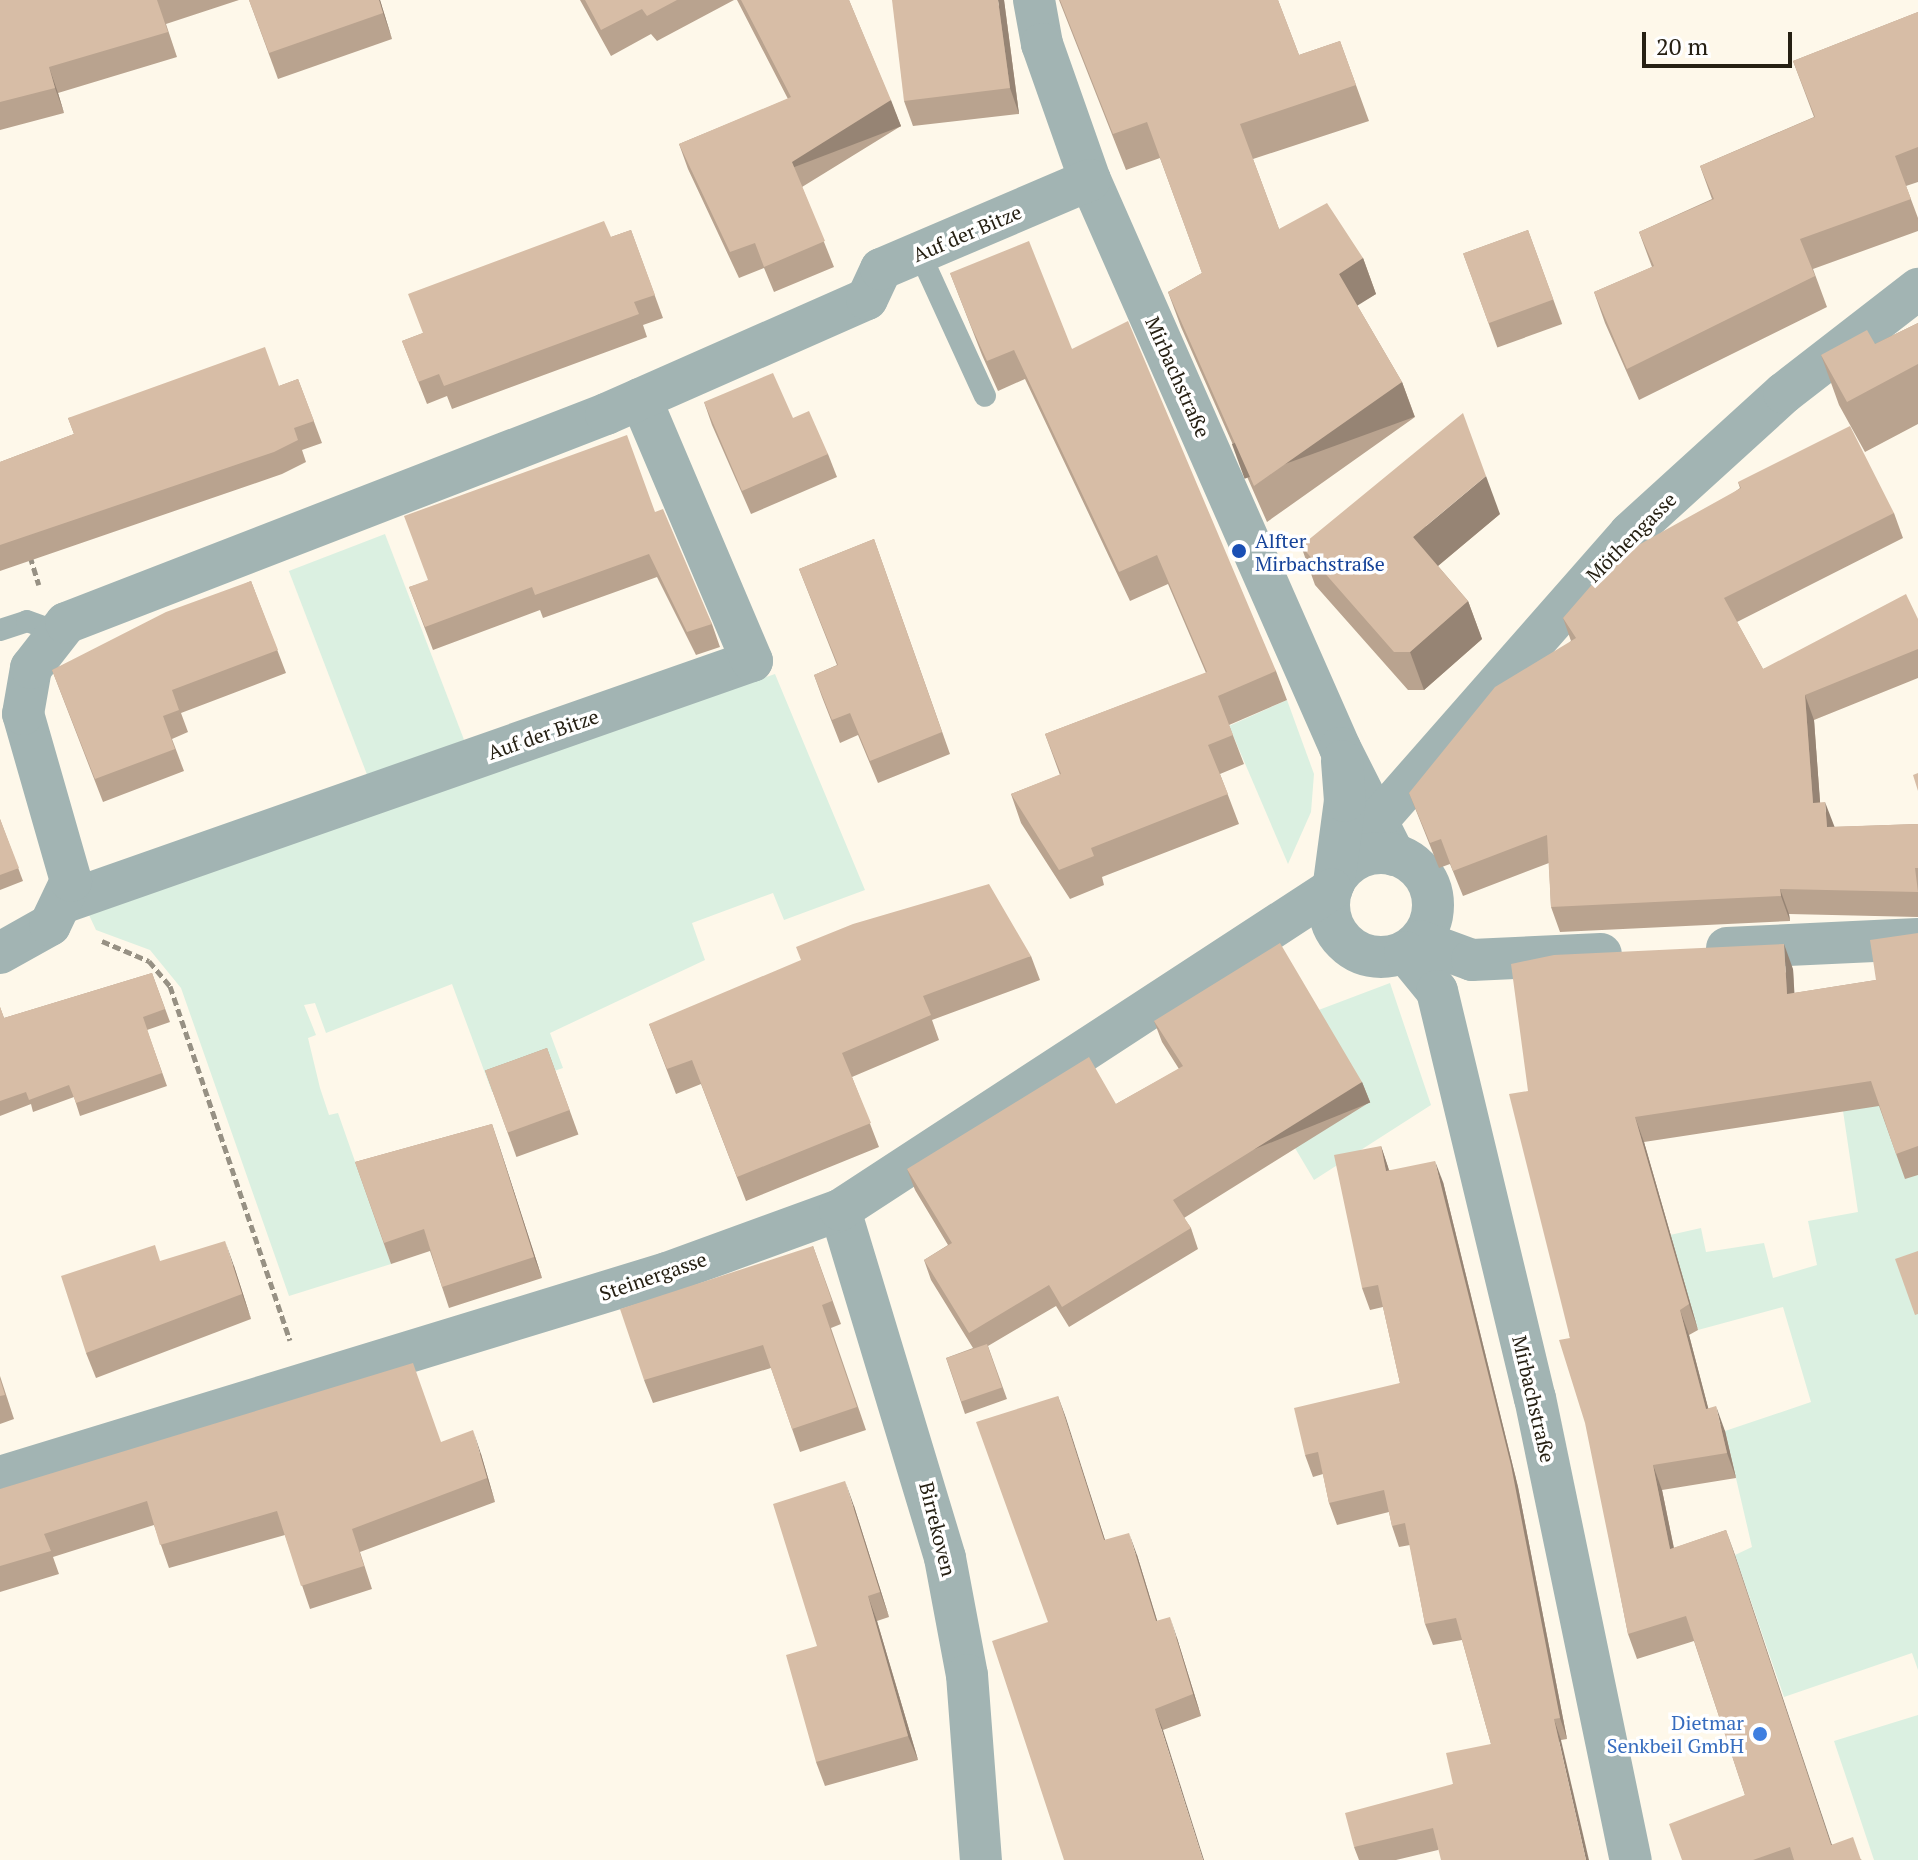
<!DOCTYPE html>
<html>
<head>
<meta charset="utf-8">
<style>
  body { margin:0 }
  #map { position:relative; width:1918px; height:1860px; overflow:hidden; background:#fef8ea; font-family:"PT Serif",serif }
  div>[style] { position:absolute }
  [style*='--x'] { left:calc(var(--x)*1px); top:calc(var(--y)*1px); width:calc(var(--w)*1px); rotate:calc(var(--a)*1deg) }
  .green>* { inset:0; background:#dbf0e1; transform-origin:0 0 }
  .path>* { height:5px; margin-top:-2.5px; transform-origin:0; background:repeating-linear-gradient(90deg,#979184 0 8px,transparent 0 12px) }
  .service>* { height:22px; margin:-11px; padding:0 11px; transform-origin:11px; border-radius:11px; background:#a2b4b3 }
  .minor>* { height:42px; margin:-21px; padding:0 21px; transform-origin:21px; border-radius:21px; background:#a2b4b3 }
  .minor>.ring { margin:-21px; padding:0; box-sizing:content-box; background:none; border:42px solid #a2b4b3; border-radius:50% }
  .wall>* { inset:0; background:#b9a38f; transform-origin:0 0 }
  .shaded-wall>* { inset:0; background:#968474; transform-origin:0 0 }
  .building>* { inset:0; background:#d7bda6; transform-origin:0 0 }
  .dots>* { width:22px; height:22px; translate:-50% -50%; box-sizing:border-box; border:4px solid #fff; border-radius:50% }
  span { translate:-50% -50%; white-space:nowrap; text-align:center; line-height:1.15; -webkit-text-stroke:7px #fff; paint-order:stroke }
  .street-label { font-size:20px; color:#262013 }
  .transit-label { font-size:20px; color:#164399 }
  .left { translate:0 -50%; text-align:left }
  .shop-label { font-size:20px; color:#366cbe }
  .right { translate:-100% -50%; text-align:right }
  .scale { position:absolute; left:1642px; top:32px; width:150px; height:36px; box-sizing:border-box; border:4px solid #262013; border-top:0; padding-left:10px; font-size:24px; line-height:28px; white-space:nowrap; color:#262013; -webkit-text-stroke:6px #fff; paint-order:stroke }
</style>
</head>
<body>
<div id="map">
  <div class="green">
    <i style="left:385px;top:534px;width:221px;height:103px;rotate:69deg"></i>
    <i style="clip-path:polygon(775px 674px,865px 890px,784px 920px,773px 893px,692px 923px,705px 960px,550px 1033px,563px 1068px,492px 1092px,452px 984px,326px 1033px,315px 1003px,304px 1005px,316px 1035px,308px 1038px,320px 1088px,329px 1115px,338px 1113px,391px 1264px,289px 1296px,181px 988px,150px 950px,96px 930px,89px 915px)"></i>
    <i style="clip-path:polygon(1287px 700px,1314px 774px,1311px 812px,1288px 864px,1229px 726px)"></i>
    <i style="clip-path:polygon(1390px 983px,1431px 1105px,1314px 1180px,1295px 1148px,1369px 1102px,1316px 1011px)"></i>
    <i style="clip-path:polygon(1872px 1068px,1918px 1175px,1918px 1670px,1912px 1653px,1784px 1697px,1735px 1555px,1752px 1547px,1725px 1431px,1811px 1402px,1783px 1307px,1698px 1330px,1670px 1235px,1701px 1228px,1706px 1252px,1764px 1243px,1773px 1278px,1817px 1265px,1808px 1221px,1858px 1212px,1843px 1111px)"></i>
    <i style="clip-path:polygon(1918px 1715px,1918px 1860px,1874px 1860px,1834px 1741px)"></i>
  </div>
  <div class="path">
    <i style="--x:30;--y:556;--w:30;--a:73"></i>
    <i style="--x:102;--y:941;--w:51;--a:23.1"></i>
    <i style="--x:149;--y:961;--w:33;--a:50"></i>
    <i style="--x:170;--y:986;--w:374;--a:71.3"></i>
  </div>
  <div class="service">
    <i style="--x:920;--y:254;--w:156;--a:65.4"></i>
    <i style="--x:0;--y:630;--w:28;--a:-18"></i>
    <i style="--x:27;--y:621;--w:30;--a:20"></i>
  </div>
  <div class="minor">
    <i style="--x:1034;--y:0;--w:45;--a:79.7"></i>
    <i style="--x:1042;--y:44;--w:144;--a:70.6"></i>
    <i style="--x:1090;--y:180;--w:621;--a:66.24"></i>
    <i style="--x:1340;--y:748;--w:120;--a:63.2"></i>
    <i style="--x:1378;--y:820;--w:382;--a:-48.7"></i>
    <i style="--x:1630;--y:533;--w:208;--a:-42.3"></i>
    <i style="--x:1784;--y:393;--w:170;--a:-37.8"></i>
    <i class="ring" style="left:1329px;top:853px;width:62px;height:62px"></i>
    <i style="--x:1334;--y:883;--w:83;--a:-82.4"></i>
    <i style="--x:1345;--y:801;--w:40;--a:-94.3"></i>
    <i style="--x:65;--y:902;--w:728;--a:-19.33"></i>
    <i style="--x:752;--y:661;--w:285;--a:-113"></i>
    <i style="--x:1420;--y:941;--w:55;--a:20.1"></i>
    <i style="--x:1472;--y:960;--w:129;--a:-2.7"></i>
    <i style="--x:1727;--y:948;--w:191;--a:-2.7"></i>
    <i style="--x:1405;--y:952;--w:50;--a:50.6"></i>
    <i style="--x:1437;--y:991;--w:419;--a:76.5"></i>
    <i style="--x:1535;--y:1398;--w:472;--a:78.3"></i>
    <i style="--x:0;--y:953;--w:57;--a:-29.2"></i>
    <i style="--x:50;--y:925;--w:49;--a:-64.5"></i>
    <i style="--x:71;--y:881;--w:174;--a:-106"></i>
    <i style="--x:23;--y:714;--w:47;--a:-80.1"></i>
    <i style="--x:31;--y:668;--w:57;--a:-52.1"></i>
    <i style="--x:66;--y:623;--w:579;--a:-21.16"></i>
    <i style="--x:606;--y:414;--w:285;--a:-23.8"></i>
    <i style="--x:867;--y:299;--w:33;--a:-65"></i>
    <i style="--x:881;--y:269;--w:227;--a:-23.1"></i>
    <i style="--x:840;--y:1210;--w:363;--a:73.2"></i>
    <i style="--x:945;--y:1558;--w:119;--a:79.4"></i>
    <i style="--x:967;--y:1675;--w:186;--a:85.7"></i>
    <i style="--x:0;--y:1477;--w:697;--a:-17.01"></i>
    <i style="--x:667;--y:1273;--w:184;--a:-20"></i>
    <i style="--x:840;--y:1210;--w:587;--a:-33.12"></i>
  </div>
  <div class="wall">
    <i style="clip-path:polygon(0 0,239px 0,166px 24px,177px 57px,58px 93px,64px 113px,0 130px)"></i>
    <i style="clip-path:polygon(249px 0,380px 0,392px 39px,278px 79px)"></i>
    <i style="clip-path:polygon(580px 0,734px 0,657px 41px,651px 34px,611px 56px)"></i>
    <i style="clip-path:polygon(737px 0,849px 0,901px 126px,802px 187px,834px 267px,774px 292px,764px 268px,739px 278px,688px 169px,679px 144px,788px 99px)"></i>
    <i style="clip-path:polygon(1004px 0,1019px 114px,913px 126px,904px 101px)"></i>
    <i style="clip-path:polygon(1059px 0,1278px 0,1299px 55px,1340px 41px,1369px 121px,1253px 159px,1279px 229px,1363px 258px,1376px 294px,1357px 305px,1402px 382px,1415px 417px,1267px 522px,1181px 327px,1168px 292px,1202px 273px,1160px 158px,1126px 170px)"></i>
    <i style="clip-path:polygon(1918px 12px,1918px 182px,1906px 186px,1918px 218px,1918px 231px,1813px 269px,1827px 307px,1639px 400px,1605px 323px,1594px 292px,1652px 267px,1639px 232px,1712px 199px,1700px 166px,1814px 117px,1793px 61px)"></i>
    <i style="clip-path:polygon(631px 230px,663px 318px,643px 325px,647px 337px,452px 409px,447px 396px,427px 404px,402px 341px,423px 333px,611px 237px)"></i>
    <i style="left:1528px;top:230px;width:100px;height:69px;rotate:70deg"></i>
    <i style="clip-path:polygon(950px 273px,1072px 349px,1276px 671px,1287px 700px,1229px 725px,1244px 764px,1220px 774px,1239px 824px,1102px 877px,1104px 885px,1070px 899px,1021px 823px,1011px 794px,1060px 775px,1045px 734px,1206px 673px,1168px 584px,1130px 601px,1025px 379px,998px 391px,982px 355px)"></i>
    <i style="clip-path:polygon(1918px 323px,1918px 424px,1865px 452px,1839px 405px,1821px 355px,1875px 344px)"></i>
    <i style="clip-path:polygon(298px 379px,322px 443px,302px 450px,306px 462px,282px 474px,0 571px,0 462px,74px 434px,68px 418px,279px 386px)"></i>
    <i style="clip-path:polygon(704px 402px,793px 418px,828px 454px,837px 477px,751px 514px,712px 425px)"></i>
    <i style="clip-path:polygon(1738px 482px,1894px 513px,1903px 538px,1737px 622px,1763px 669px,1918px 619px,1918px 678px,1814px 720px,1820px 803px,1834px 827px,1918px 824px,1918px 917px,1789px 914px,1790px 921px,1560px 932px,1551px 907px,1549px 863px,1463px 896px,1450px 864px,1439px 868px,1409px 793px,1571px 641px,1563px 618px,1740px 488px)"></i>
    <i style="clip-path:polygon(655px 512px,712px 624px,720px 647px,696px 655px,657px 577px,543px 618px,540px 610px,433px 650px,409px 587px)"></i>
    <i style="clip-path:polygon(1500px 514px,1438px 566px,1468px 601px,1482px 639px,1424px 690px,1408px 690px,1315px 585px,1301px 546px)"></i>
    <i style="clip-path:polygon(874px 539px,950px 754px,878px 783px,858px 735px,840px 743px,822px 697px,814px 675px,837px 665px,799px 569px)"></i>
    <i style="clip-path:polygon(251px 581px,286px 673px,181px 713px,188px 732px,172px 739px,184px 771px,103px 802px,52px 670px)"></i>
    <i style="clip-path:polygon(0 819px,23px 881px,0 890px)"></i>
    <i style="clip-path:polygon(1918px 933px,1918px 1175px,1905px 1179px,1879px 1106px,1644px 1142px,1698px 1330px,1689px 1335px,1708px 1408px,1725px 1431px,1736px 1478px,1662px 1490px,1674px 1548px,1726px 1530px,1831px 1844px,1862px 1860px,1682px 1860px,1745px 1795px,1694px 1641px,1637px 1659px,1628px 1634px,1570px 1338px,1528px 1091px,1793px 969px,1794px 993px,1876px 980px)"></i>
    <i style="clip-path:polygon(1031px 956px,1040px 980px,932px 1020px,939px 1040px,852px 1077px,879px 1147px,746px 1201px,701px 1084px,676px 1094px,649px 1024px)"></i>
    <i style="clip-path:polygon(152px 973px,170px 1022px,147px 1030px,167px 1086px,80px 1116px,74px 1097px,33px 1112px,31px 1104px,0 1116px,0 1007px,4px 1018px)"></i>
    <i style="clip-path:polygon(1154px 1021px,1362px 1082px,1370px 1102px,1184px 1218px,1191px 1228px,1198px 1249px,1069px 1327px,1056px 1306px,988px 1346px,1007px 1399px,965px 1414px,946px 1358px,973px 1348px,931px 1280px,924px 1260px,948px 1245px,915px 1190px,907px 1169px,1116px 1104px,1179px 1069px,1162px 1042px)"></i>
    <i style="left:547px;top:1048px;width:92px;height:66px;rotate:70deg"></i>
    <i style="clip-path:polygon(492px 1124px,542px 1278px,449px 1308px,430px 1251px,391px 1264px,355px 1162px)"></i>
    <i style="clip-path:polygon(1381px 1146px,1389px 1170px,1443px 1182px,1518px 1487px,1567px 1739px,1561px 1740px,1438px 1850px,1396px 1860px,1359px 1860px,1354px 1847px,1453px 1784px,1491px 1744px,1462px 1640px,1433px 1645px,1425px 1624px,1410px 1545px,1399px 1547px,1392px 1526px,1389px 1512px,1337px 1525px,1329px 1503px,1323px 1474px,1313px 1477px,1305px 1455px,1400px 1383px,1383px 1307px,1370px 1310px,1362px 1288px)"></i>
    <i style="clip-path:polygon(813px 1246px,841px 1324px,831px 1328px,866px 1430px,800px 1452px,771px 1368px,653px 1403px,644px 1380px)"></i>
    <i style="clip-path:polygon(161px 1261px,234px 1266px,251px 1319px,96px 1378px,86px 1353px)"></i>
    <i style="clip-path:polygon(0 1376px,14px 1419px,0 1424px)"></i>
    <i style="clip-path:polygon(1058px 1396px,1105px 1540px,1137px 1555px,1157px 1621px,1177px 1638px,1201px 1716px,1163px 1730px,1048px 1622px)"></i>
    <i style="clip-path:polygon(441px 1442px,481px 1454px,495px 1502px,360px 1552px,372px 1589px,310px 1609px,285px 1535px,169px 1568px,154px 1525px,53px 1557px,59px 1574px,0 1592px,0 1489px)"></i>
    <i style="clip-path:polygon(854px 1506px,889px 1617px,877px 1621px,918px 1760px,825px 1786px,816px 1762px,817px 1646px)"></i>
  </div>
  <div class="shaded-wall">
    <i style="clip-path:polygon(379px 0,380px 0,392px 39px,383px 13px)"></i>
    <i style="clip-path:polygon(998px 0,1004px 0,1019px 114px,1010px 88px)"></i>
    <i style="clip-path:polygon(49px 67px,58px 93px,64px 113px,55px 88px)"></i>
    <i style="left:891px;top:100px;width:28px;height:117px;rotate:69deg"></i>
    <i style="clip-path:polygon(1363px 258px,1376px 294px,1352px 309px,1339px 274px)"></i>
    <i style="left:1402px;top:382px;width:37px;height:181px;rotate:70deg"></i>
    <i style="clip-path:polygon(1486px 476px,1500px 514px,1427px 575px,1413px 537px)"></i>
    <i style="clip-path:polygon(1468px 601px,1482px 639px,1424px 690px,1410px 652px)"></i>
    <i style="clip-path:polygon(1805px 695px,1814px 720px,1822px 828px,1813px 803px)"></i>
    <i style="clip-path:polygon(1825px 802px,1835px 828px,1827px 827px)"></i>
    <i style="clip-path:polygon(1780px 889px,1789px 914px,1790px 921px,1781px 896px)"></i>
    <i style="clip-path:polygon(1784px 944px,1793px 969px,1796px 1019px,1787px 994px)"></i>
    <i style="left:1362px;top:1082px;width:22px;height:223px;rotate:68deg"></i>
    <i style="clip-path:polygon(1635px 1117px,1644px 1142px,1698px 1330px,1689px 1304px)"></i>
    <i style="clip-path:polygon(492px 1124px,499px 1145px,542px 1278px,534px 1257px)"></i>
    <i style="clip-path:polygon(1381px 1146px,1388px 1167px,1394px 1192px,1386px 1171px)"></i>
    <i style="clip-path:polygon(1435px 1161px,1443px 1182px,1518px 1487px,1567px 1739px,1560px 1718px)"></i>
    <i style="clip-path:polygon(225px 1241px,234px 1266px,251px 1319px,242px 1294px)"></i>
    <i style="clip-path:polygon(1680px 1310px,1689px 1335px,1715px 1434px,1706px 1409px)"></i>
    <i style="clip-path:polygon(1058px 1396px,1066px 1418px,1112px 1562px,1104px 1540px)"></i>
    <i style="clip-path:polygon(1716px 1406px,1725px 1431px,1736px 1478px,1727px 1453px)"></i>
    <i style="clip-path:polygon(473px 1430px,481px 1454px,495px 1502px,487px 1478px)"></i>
    <i style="clip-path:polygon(1653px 1465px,1662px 1490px,1679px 1574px,1670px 1549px)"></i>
    <i style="clip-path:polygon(845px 1481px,854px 1506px,889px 1617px,880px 1592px)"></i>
    <i style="clip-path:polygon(1726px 1530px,1735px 1555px,1837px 1860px,1831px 1845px)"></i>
    <i style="clip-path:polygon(1129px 1533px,1137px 1555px,1164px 1643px,1156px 1621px)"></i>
    <i style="clip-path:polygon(868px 1596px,877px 1621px,918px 1760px,908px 1736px)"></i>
    <i style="clip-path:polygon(1170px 1617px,1177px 1638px,1201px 1716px,1193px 1694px)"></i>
    <i style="clip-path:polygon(1155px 1709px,1163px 1730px,1204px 1860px,1203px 1860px)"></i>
    <i style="clip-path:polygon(1554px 1719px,1561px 1740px,1589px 1860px,1586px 1860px)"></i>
  </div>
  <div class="building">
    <i style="clip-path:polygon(0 0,157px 0,168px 32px,49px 67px,55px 88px,0 102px)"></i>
    <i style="clip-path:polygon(249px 0,379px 0,383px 13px,269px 53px)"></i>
    <i style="clip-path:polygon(585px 0,677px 0,647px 16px,642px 9px,601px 30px)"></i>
    <i style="clip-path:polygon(741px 0,849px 0,891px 100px,792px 162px,825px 241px,764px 267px,755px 243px,730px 252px,679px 144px,791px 97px)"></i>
    <i style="clip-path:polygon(892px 0,998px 0,1010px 88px,904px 101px)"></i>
    <i style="clip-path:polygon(1060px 0,1278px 0,1299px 55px,1340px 41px,1356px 85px,1240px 124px,1279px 229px,1327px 203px,1363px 258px,1339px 274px,1402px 382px,1254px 486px,1168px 292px,1202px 273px,1147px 122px,1113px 134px)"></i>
    <i style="clip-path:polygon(1918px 12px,1918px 147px,1895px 156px,1911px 199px,1800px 239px,1815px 276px,1627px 369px,1594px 292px,1654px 266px,1639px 232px,1714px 199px,1700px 166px,1815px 117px,1793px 61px)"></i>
    <i style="clip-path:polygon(604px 221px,611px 237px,631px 230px,655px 295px,634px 302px,639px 314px,444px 386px,439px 374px,418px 382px,402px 341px,423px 333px,408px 294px)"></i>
    <i style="left:1528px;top:230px;width:74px;height:69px;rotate:70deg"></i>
    <i style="clip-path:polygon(1029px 241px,1072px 349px,1128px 321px,1276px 671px,1218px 696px,1233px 735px,1208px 745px,1228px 794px,1091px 848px,1094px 856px,1059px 870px,1011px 794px,1061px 774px,1045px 734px,1207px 672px,1157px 555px,1119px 572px,1014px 350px,987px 361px,971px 326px,950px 273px)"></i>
    <i style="clip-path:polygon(1918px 323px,1918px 364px,1847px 402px,1821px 355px,1867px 330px,1875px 344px)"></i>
    <i style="clip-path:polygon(265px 347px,279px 386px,298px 379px,314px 421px,294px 428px,298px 440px,274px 452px,0 545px,0 462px,74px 434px,68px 418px)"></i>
    <i style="clip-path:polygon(773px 373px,793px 418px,809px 411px,828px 454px,742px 491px,704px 402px)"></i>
    <i style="clip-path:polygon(1463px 413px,1486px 476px,1413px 537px,1468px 601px,1410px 652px,1394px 652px,1301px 546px)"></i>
    <i style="clip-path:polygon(1850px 426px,1894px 513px,1724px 598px,1763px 669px,1906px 594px,1918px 619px,1918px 649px,1805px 695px,1813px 803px,1825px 802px,1827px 827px,1918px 824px,1918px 868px,1915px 868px,1918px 892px,1780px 889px,1781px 896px,1551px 907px,1547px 835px,1453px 871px,1441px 839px,1430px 843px,1409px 793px,1495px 687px,1576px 638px,1563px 618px,1615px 558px,1741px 488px,1738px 482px)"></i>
    <i style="clip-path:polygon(627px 435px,655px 512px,663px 509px,712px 624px,687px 632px,649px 554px,535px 595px,532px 587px,425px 627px,409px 587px,428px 580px,404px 516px)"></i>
    <i style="clip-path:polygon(874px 539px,942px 732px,870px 761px,850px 713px,832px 720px,814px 675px,838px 665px,799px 569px)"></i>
    <i style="clip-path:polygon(251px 581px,278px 650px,172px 690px,179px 710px,163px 716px,175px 749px,95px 779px,52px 670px,166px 612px)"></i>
    <i style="clip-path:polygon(1918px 773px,1918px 791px,1913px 775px)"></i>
    <i style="clip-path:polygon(0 819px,19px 868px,0 875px)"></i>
    <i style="clip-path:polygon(989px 884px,1031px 956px,923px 996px,931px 1015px,842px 1053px,871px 1123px,737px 1177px,692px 1060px,667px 1069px,649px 1024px,801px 960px,796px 947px,853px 924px)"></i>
    <i style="clip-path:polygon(1918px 933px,1918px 1146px,1896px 1154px,1871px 1081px,1635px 1117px,1689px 1304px,1680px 1310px,1706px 1409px,1716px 1406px,1727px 1453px,1653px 1465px,1670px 1549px,1726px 1530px,1831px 1845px,1853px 1837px,1861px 1860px,1794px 1860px,1790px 1847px,1753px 1860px,1682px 1860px,1669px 1824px,1745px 1795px,1686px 1616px,1628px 1634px,1585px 1423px,1559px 1340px,1570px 1338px,1509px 1094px,1528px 1091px,1511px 964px,1554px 955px,1784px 944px,1787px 994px,1876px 980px,1870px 940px)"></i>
    <i style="clip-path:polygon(1280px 943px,1362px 1082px,1173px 1200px,1191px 1228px,1062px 1307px,1049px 1285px,969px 1333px,924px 1260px,952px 1243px,907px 1169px,1089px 1057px,1116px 1104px,1183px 1066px,1154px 1021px)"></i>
    <i style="clip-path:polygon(152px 973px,165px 1009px,143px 1017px,162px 1073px,76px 1103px,69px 1085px,29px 1100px,26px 1092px,0 1101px,0 1007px,4px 1018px)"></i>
    <i style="left:547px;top:1048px;width:66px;height:66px;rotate:70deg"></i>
    <i style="clip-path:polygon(492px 1124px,534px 1257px,442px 1287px,424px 1229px,384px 1243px,355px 1162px)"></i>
    <i style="clip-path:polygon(1381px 1146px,1386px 1171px,1435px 1161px,1511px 1465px,1560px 1718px,1554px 1719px,1586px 1860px,1441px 1860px,1433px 1828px,1354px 1847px,1345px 1813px,1453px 1784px,1446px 1753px,1491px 1744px,1456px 1618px,1425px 1624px,1405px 1523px,1392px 1526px,1384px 1490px,1329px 1503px,1318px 1452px,1305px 1455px,1294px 1408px,1400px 1383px,1378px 1285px,1362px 1288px,1334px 1155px)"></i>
    <i style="clip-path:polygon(225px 1241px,242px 1294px,86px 1353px,61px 1276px,155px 1245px,160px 1261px)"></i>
    <i style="clip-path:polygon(813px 1246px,832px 1301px,822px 1305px,857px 1407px,792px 1429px,763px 1345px,644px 1380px,620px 1309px)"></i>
    <i style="clip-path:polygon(1918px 1251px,1918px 1314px,1915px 1315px,1895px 1259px)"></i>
    <i style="left:987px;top:1344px;width:46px;height:43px;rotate:71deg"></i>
    <i style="clip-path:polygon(413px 1363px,441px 1442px,473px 1430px,487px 1478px,352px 1529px,364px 1566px,301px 1586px,277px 1511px,160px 1545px,147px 1501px,44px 1534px,51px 1551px,0 1566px,0 1489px)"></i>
    <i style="clip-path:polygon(0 1379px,5px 1395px,0 1396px)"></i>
    <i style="clip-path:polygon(1058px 1396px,1104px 1540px,1129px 1533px,1156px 1621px,1170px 1617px,1193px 1694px,1155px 1709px,1203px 1860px,1064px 1860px,992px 1641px,1048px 1622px,976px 1422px)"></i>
    <i style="clip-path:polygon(845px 1481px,880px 1592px,868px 1596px,908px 1736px,816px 1762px,786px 1655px,817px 1646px,773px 1504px)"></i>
  </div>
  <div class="dots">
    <i style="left:1239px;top:551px;background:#1a4fb4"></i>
    <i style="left:1760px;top:1734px;background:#3f7fe0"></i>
  </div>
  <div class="street-label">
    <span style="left:967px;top:233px;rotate:-23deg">Auf der Bitze</span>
    <span style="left:1178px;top:377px;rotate:66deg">Mirbachstraße</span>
    <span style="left:1631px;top:537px;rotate:-45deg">Möthengasse</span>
    <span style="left:543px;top:734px;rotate:-19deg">Auf der Bitze</span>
    <span style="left:653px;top:1276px;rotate:-19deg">Steinergasse</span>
    <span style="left:1534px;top:1399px;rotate:77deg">Mirbachstraße</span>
    <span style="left:938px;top:1529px;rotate:76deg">Birrekoven</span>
  </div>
  <div class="transit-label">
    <span class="left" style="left:1255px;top:552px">Alfter<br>Mirbachstraße</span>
  </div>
  <div class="shop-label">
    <span class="right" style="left:1744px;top:1734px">Dietmar<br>Senkbeil GmbH</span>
  </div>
  <div class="scale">20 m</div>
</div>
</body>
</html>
